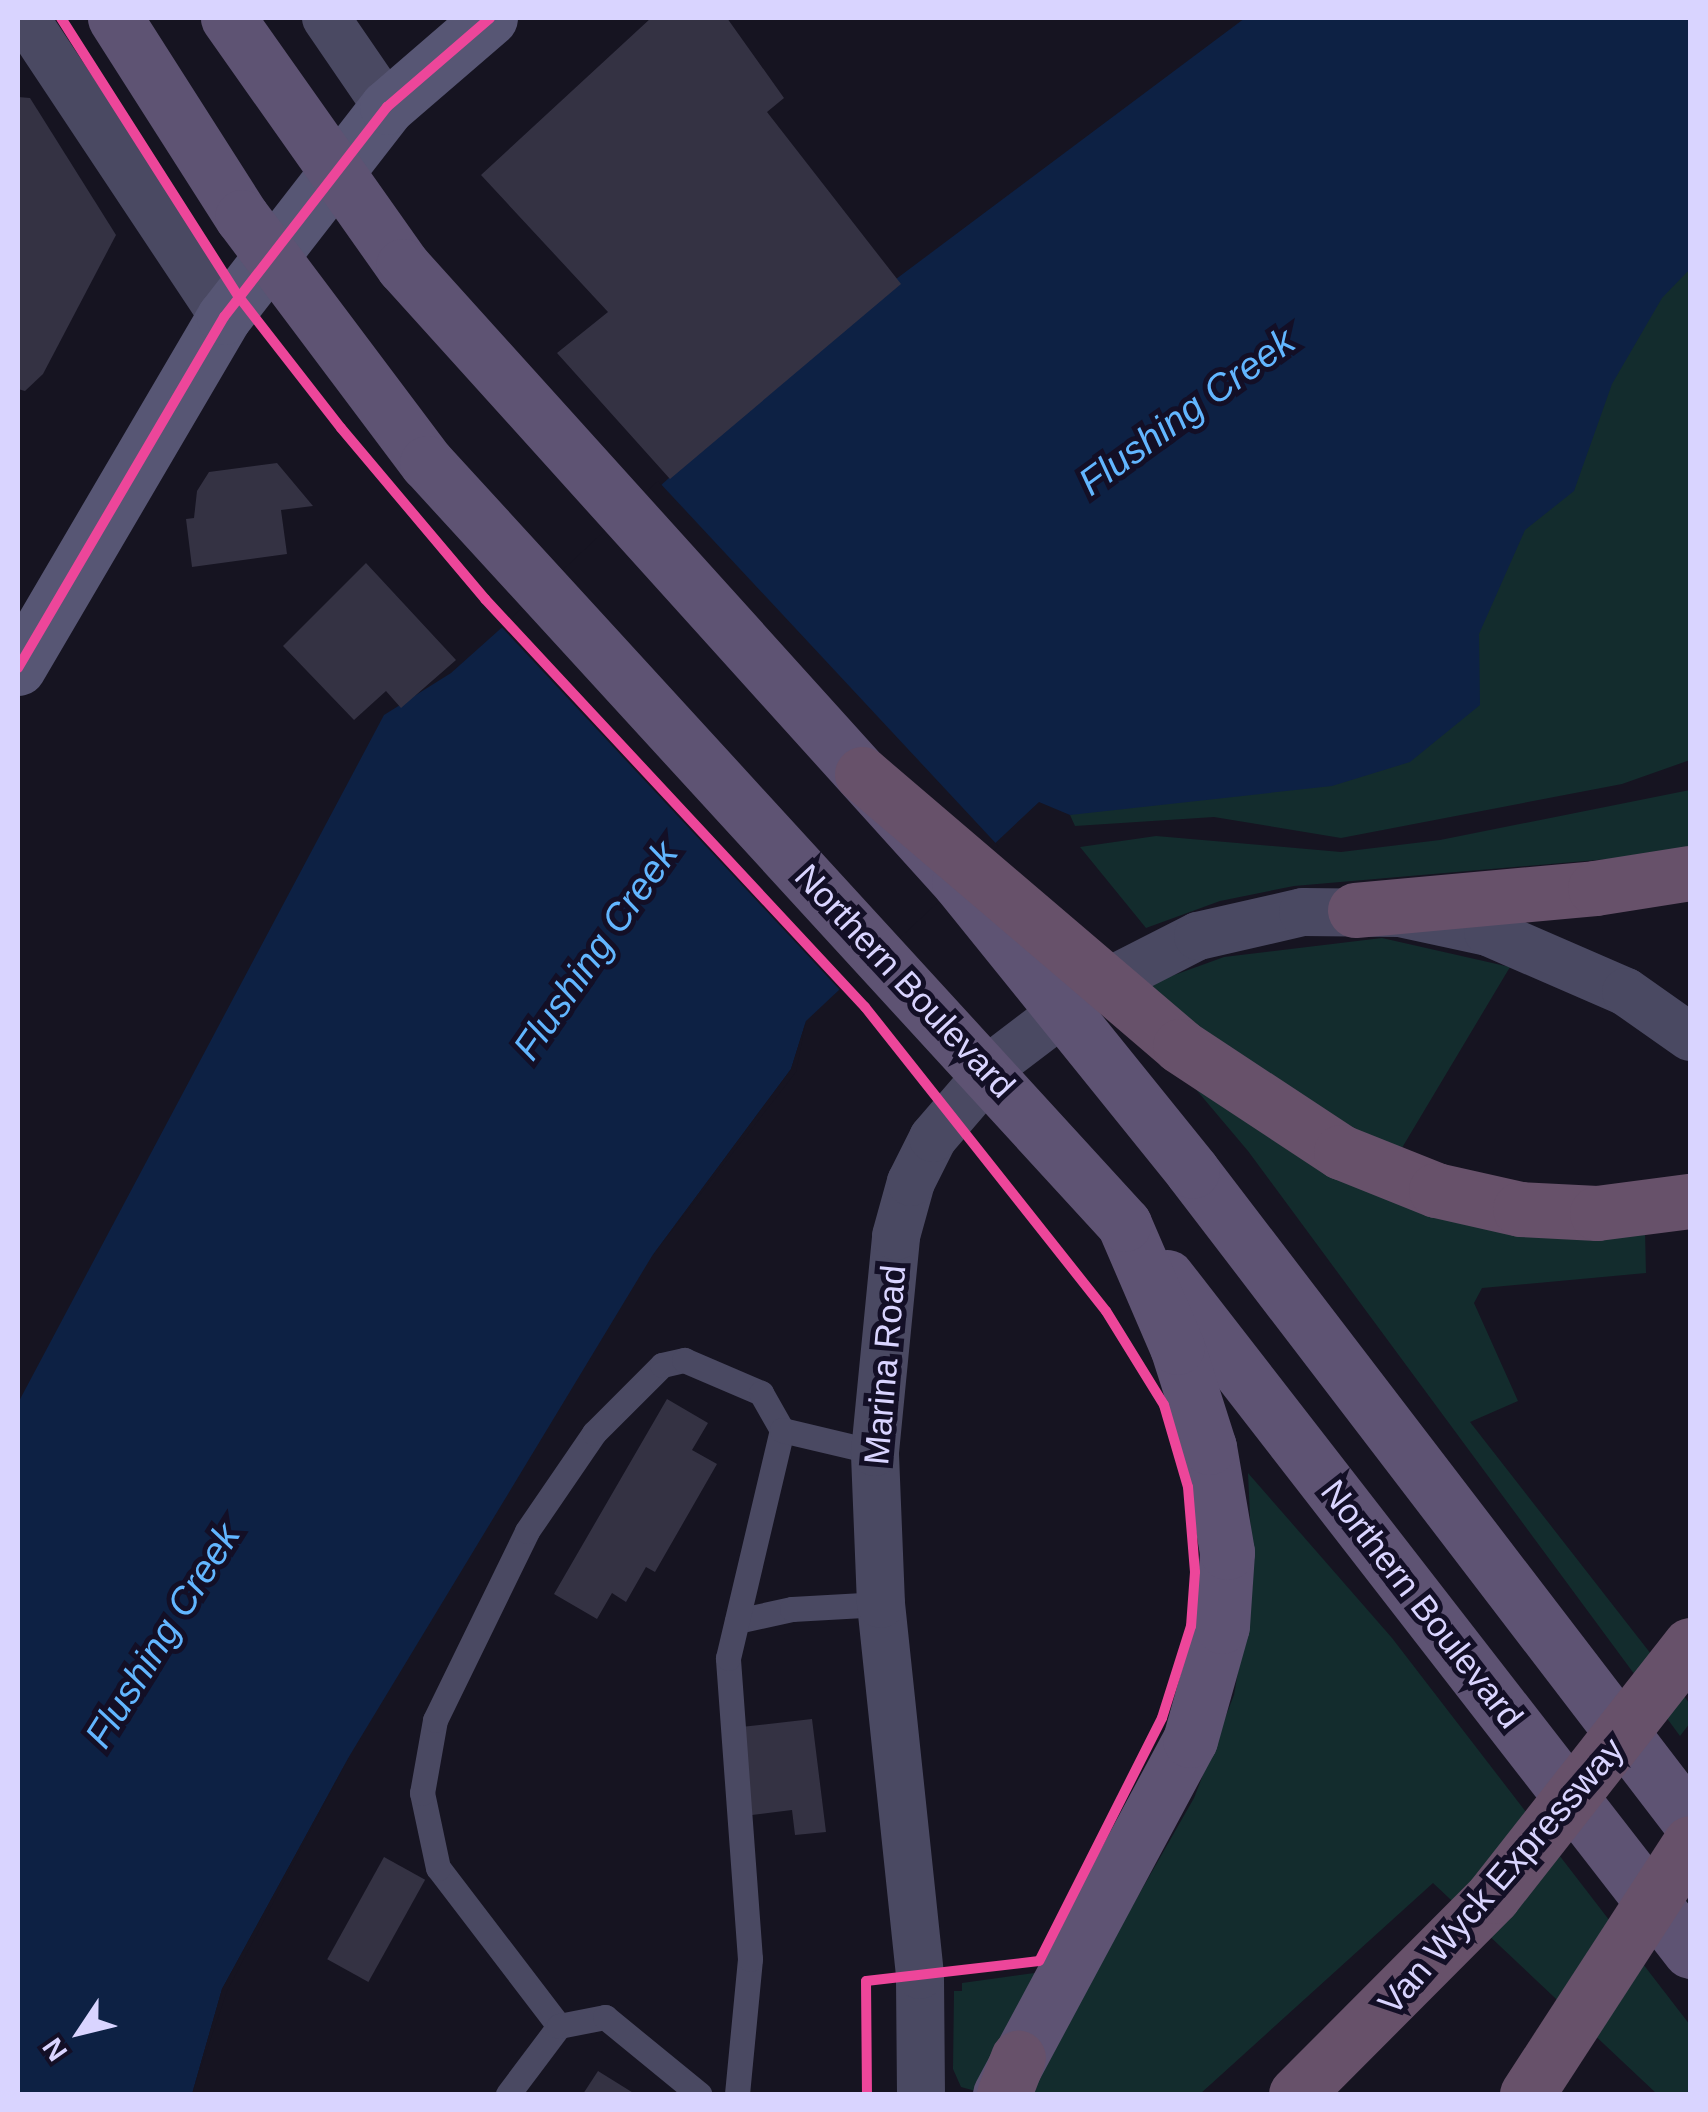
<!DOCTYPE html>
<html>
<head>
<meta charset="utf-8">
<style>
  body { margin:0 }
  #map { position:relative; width:1708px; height:2112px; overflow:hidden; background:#161421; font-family:Arial,sans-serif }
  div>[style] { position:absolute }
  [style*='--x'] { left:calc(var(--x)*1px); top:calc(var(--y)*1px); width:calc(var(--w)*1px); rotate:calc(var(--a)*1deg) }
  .green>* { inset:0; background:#132c2d }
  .water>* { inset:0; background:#0d2144 }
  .pier>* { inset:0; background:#161421; transform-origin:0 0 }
  .building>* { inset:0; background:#343243; transform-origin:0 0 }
  .lane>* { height:25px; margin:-12.5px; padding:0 12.5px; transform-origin:12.5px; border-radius:12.5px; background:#4a4962 }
  .street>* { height:48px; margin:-24px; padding:0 24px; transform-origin:24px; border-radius:24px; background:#4a4962 }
  .secondary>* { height:55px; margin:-27.5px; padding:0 27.5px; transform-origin:27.5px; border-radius:27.5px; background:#575674 }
  .primary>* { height:55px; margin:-27.5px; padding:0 27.5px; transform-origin:27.5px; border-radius:27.5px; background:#5e5373 }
  .highway>* { height:55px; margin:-27.5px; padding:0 27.5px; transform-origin:27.5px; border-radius:27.5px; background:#67516a }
  .primary-bridge>* { height:55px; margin:-27.5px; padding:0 27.5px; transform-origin:27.5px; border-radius:27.5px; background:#5e5373 }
  .highway-bridge>* { height:55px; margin:-27.5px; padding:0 27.5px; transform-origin:27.5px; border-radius:27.5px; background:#67516a }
  .cycleway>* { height:10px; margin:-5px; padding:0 5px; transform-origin:5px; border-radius:5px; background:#ed469a }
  span { translate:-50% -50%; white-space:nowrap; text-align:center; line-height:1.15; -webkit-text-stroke:10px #130f26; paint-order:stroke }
  .street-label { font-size:35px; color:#d9d4ff }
  .water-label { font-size:38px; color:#62b6ff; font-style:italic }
  .frame { position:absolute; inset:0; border:20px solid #d9d4ff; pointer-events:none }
  .north { position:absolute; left:30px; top:1982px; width:100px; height:100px; -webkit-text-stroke:8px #130f26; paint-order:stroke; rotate:235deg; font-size:28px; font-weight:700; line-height:40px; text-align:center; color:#d9d4ff }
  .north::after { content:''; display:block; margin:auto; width:35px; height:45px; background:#d9d4ff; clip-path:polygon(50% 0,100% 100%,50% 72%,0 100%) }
</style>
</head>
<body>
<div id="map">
  <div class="green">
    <i style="clip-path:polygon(1690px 218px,1690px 760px,1622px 784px,1341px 838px,1214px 817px,1075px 826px,1070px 815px,1173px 779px)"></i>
    <i style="clip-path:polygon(1690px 790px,1690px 852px,1294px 886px,1220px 901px,1146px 928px,1080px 847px,1156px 836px,1341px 852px,1440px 840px)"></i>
    <i style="clip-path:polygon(1382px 938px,1510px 967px,1375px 1193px,1645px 1230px,1646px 1273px,1482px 1288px,1474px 1303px,1518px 1401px,1470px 1422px,1690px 1704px,1690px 1723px,1680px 1736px,1248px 1151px,1123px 1003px,1166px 978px,1224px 957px)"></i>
    <i style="clip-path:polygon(1248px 1473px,1392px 1638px,1690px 2025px,1690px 2094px,1657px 2094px,1433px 1883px,1200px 2094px,1025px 2094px,1194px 1798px,1234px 1695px,1253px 1583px)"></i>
    <i style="clip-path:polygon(1042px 1972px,979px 2092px,961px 2087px,953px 2069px,954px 1991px,962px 1991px,962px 1983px)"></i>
  </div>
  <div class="water">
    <i style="clip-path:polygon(1245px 18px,1690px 18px,1690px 269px,1662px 298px,1612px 384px,1574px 491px,1525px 530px,1479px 634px,1480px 705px,1410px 762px,1332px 786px,1070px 815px,1039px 802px,806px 1021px,791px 1069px,652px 1256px,350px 1755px,222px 1989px,192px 2094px,18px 2094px,18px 1403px,384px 715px,451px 673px,868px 300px)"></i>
  </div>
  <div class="pier">
    <i style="left:658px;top:481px;width:499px;height:214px;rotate:47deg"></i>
    <i style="clip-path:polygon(806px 1021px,796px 1072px,652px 1256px,791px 1069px)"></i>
    <i style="clip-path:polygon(350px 1755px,227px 1991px,192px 2094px,222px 1989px)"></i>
  </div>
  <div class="building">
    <i style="clip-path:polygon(651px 18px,727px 18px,784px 98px,767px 112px,901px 284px,670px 479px,557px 353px,608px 312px,481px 175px)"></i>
    <i style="clip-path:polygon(18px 97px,30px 98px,116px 235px,43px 374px,25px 391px,18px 389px)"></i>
    <i style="clip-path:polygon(277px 463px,313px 506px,281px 510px,287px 554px,192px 567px,186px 519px,194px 518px,197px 491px,209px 472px)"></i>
    <i style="clip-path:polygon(366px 563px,456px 660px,401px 708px,386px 691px,354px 720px,283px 646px)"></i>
    <i style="clip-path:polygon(667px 1399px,708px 1423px,692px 1450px,717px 1464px,655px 1572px,646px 1567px,626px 1602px,612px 1593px,597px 1619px,554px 1594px)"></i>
    <i style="clip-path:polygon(812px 1719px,826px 1832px,795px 1835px,792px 1810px,752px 1815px,741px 1727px)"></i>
    <i style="left:384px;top:1857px;width:47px;height:117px;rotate:29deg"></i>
    <i style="clip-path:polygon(598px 2071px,635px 2094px,583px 2094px)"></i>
  </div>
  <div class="lane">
    <i style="--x:737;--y:1621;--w:56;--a:-12.3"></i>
    <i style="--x:792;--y:1609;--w:89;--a:-3.2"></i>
    <i style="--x:559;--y:2026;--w:199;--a:-127.4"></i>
    <i style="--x:438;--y:1868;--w:77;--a:-102"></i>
    <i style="--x:422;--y:1793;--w:74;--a:-79.9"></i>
    <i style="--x:435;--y:1720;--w:210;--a:-64"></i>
    <i style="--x:527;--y:1531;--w:119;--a:-55.6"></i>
    <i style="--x:594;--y:1433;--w:96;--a:-45"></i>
    <i style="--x:662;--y:1365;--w:23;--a:-13"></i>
    <i style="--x:684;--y:1360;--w:84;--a:23.2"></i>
    <i style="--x:761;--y:1393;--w:43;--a:60.4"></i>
    <i style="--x:508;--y:2094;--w:85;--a:-53.1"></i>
    <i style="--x:559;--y:2026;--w:47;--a:-11.1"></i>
    <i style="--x:605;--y:2017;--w:122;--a:39.3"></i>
    <i style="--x:737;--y:2094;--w:136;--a:-84.5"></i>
    <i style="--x:750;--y:1959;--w:302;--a:-94.2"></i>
    <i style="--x:728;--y:1658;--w:234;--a:-76.7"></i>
    <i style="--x:782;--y:1430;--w:96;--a:13.3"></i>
  </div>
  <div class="street">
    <i style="--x:25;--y:18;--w:359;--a:56.4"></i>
    <i style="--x:326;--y:18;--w:108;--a:55.6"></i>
    <i style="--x:921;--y:2094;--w:119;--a:-90.5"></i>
    <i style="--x:920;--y:1975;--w:373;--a:-96"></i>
    <i style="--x:881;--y:1604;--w:152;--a:-92.3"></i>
    <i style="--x:875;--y:1452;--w:217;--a:-84.4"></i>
    <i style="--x:896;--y:1236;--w:56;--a:-74.5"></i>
    <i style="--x:911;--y:1182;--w:49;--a:-63.4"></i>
    <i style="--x:933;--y:1138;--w:104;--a:-49.3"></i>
    <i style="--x:1001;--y:1059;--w:114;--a:-37.2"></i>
    <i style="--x:1092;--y:990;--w:119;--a:-27"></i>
    <i style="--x:1198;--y:936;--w:108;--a:-12.9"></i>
    <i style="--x:1303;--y:912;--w:97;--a:0.6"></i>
    <i style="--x:1400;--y:913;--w:90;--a:12.2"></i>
    <i style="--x:1488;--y:932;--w:150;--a:23.5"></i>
    <i style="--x:1626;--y:992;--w:78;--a:35.1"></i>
  </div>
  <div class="secondary">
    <i style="--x:18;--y:668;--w:407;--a:-59.6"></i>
    <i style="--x:224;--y:317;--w:266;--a:-52.2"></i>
    <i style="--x:387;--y:107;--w:136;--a:-40.8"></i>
  </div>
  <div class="primary">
    <i style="--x:1192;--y:1171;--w:820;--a:52.58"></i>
    <i style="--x:1167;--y:1277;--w:853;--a:52.19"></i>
    <i style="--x:1000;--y:2094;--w:402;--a:-61.8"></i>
    <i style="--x:1190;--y:1740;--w:118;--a:-74.3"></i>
    <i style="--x:1222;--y:1626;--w:74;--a:-86.1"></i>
    <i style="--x:1227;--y:1552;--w:107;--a:-99.7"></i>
    <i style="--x:1209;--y:1447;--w:105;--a:-107.7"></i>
    <i style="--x:1177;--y:1347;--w:134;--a:-113.3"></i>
  </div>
  <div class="highway">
    <i style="--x:1355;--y:910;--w:241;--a:-5.2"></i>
    <i style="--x:1595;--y:888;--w:96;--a:-9"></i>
    <i style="--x:1004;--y:2094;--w:39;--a:-69"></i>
  </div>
  <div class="primary-bridge">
    <i style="--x:115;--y:18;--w:236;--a:57.5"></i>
    <i style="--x:242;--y:217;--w:308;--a:53.1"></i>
    <i style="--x:427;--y:463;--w:1032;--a:47.51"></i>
    <i style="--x:228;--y:18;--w:304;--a:54.8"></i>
    <i style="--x:403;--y:266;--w:830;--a:47.93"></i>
    <i style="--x:959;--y:882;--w:371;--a:51.1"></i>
  </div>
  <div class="highway-bridge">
    <i style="--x:862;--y:774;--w:418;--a:40.5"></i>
    <i style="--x:1180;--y:1046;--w:193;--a:33.4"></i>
    <i style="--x:1341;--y:1152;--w:102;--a:21.8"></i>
    <i style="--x:1436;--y:1190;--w:86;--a:12.7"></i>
    <i style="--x:1520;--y:1209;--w:77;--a:3"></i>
    <i style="--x:1597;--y:1213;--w:94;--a:-7.4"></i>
    <i style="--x:1296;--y:2094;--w:279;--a:-45.1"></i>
    <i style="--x:1493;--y:1896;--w:319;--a:-51.9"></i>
    <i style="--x:1527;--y:2094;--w:299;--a:-57"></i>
  </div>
  <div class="cycleway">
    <i style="--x:61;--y:18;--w:331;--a:57.5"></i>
    <i style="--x:239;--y:297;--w:166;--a:52.1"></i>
    <i style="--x:341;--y:428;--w:224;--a:49.9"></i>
    <i style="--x:485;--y:599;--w:558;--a:47.04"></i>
    <i style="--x:865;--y:1007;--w:388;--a:51.6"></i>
    <i style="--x:1106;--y:1311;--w:110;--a:58.3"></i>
    <i style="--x:1164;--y:1405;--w:85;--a:73.7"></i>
    <i style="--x:1188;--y:1487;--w:85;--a:85.3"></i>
    <i style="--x:1195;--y:1572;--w:54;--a:94.2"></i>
    <i style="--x:1191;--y:1626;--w:96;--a:107.5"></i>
    <i style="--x:1162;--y:1718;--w:272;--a:116.8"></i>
    <i style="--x:1039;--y:1961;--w:174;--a:173.4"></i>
    <i style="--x:866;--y:1981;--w:113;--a:89.5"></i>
    <i style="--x:18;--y:668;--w:407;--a:-59.6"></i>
    <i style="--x:224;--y:317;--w:266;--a:-52.2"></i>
    <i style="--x:387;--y:107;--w:136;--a:-40.8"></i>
  </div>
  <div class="street-label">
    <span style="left:905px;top:981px;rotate:47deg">Northern Boulevard</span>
    <span style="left:885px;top:1365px;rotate:-85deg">Marina Road</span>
    <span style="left:1422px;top:1604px;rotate:52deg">Northern Boulevard</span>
    <span style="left:1501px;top:1876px;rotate:-49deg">Van Wyck Expressway</span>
  </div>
  <div class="water-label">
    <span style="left:1187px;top:412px;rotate:-36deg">Flushing Creek</span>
    <span style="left:596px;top:951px;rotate:-55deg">Flushing Creek</span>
    <span style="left:163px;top:1636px;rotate:-58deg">Flushing Creek</span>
  </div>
  <div class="frame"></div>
  <div class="north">N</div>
</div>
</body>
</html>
